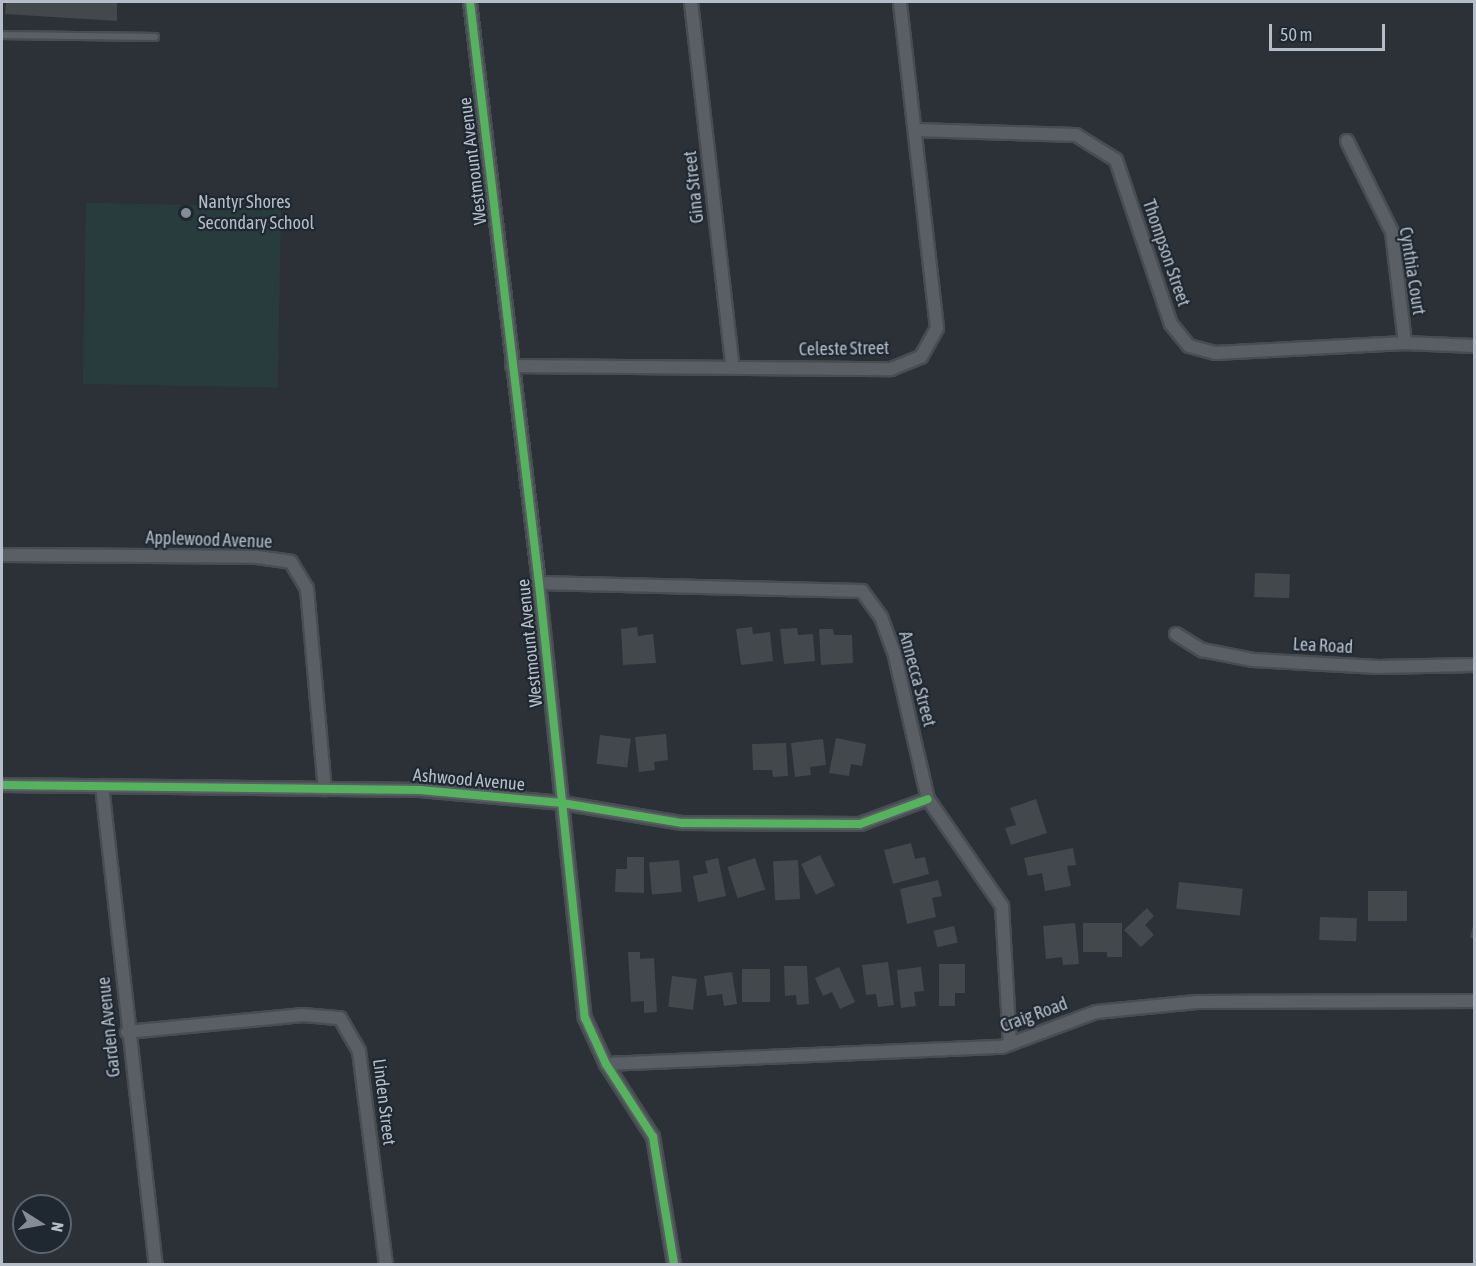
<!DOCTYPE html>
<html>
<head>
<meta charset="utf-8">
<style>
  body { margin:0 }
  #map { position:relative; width:1476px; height:1266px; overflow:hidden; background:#2b3137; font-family:"Asap Condensed",sans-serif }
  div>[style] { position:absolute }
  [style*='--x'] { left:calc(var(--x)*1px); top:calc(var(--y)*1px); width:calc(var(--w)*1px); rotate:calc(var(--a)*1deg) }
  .green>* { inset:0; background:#293c3d; transform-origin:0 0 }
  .building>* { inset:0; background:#43484d; transform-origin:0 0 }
  .roads { filter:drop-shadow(2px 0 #484d52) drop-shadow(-2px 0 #484d52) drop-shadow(0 2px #484d52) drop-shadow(0 -2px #484d52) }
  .lane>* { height:6px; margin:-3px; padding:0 3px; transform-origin:3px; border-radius:3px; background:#5a5e65 }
  .street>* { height:12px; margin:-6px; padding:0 6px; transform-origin:6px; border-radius:6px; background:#5a5e65 }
  .cycleway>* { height:8px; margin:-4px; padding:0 4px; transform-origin:4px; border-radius:4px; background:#56b35d }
  .dots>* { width:16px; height:16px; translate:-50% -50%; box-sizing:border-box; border:3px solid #1f2731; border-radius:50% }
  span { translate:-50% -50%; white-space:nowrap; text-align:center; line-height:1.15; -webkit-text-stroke:4.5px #1f2731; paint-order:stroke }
  .street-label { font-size:18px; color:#b5bdc8 }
  .poi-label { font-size:18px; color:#b5bdc8 }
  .left { translate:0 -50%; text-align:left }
  .frame { position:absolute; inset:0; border:3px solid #b5bdc8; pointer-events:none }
  .north { position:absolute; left:12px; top:1194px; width:60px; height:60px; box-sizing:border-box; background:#1f2731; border:2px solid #5b636d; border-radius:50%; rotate:101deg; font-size:16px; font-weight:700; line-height:24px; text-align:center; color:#b5bdc8 }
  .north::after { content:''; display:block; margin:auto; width:21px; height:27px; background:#858c95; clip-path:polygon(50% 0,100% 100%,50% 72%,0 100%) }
  .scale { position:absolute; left:1269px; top:24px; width:116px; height:27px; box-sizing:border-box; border:3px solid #b5bdc8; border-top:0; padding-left:8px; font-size:18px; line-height:21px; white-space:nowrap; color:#b5bdc8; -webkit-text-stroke:4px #1f2731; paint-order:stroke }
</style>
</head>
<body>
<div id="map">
  <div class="green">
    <i style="left:86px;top:203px;width:195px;height:181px;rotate:1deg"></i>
  </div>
  <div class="building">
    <i style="clip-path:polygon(6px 2px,117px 2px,117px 21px,5px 14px)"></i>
    <i style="left:1255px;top:573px;width:35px;height:24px;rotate:2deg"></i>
    <i style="clip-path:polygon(637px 627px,638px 636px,653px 634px,656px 663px,623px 665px,621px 629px)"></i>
    <i style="clip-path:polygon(752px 627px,753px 634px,770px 632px,773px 661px,741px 665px,736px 629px)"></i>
    <i style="clip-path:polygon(797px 628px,798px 635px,813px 634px,815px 661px,784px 664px,780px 629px)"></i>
    <i style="clip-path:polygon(819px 629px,833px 629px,834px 635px,852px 635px,853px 663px,821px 665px)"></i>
    <i style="clip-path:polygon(666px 734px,668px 760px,654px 762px,655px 770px,639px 772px,635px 737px)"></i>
    <i style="left:600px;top:735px;width:31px;height:29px;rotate:7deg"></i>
    <i style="clip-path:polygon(836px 738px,866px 744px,862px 766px,851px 764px,849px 776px,829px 773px)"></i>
    <i style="clip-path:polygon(823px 739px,826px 765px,810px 767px,811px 775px,795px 777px,791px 743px)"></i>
    <i style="clip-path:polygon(786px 743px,788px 776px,773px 777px,772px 770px,753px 770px,752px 744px)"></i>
    <i style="clip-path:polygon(1036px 799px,1047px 833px,1011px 845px,1005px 828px,1016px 825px,1010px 808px)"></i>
    <i style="clip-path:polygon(911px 843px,915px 859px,925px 857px,929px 874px,893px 884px,884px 850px)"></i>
    <i style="clip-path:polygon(1073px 848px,1076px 865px,1067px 866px,1071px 886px,1045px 891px,1042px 873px,1028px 876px,1024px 858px)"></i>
    <i style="left:820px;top:855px;width:34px;height:21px;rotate:64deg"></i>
    <i style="clip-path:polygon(627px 857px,644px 857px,644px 893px,615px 892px,616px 869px,627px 869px)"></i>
    <i style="clip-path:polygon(718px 858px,726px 896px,698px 902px,693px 876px,708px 873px,705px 861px)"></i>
    <i style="left:755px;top:858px;width:33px;height:29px;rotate:72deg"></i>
    <i style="left:679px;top:860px;width:32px;height:30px;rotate:85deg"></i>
    <i style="left:798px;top:860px;width:39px;height:25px;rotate:87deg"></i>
    <i style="clip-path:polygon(938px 880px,942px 896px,932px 898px,936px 917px,907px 924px,900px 889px)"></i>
    <i style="left:1179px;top:882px;width:64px;height:27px;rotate:6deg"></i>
    <i style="left:1407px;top:891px;width:30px;height:39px;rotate:90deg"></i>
    <i style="clip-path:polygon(1147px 908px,1154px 916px,1145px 925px,1154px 935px,1141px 947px,1124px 930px)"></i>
    <i style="left:1320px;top:917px;width:37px;height:23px;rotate:2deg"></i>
    <i style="clip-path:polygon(1474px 922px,1474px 939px,1470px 937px)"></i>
    <i style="clip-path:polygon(1075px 923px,1079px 964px,1063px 965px,1062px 957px,1046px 959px,1043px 926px)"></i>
    <i style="clip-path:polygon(1083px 923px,1122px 923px,1122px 957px,1107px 957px,1107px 952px,1083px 952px)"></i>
    <i style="left:954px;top:926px;width:17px;height:21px;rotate:77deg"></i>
    <i style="clip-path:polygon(628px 952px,640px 952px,640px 959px,654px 958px,657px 1012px,644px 1013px,644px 1001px,631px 1002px)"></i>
    <i style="clip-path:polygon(888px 962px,894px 1005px,878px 1007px,876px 994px,866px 995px,862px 965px)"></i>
    <i style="clip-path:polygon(939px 964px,965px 964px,965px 993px,955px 993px,955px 1006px,939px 1006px)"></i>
    <i style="clip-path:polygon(784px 966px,807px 966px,809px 1004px,797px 1005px,796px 995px,785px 996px)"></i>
    <i style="clip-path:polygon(839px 967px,855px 1002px,840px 1009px,832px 992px,823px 996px,815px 978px)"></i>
    <i style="clip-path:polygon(921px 967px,924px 991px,914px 992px,916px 1006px,901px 1008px,897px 970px)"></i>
    <i style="left:742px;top:969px;width:28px;height:33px"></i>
    <i style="clip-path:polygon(732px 972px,737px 1004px,724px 1006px,722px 994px,707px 996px,704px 976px)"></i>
    <i style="left:672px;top:976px;width:25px;height:31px;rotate:7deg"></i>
  </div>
  <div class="roads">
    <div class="lane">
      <i style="--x:2;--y:35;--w:153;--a:0.7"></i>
    </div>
    <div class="street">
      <i style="--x:470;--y:2;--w:585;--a:83.23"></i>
      <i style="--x:539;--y:583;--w:437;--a:84"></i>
      <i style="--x:585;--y:1018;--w:51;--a:65.5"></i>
      <i style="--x:606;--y:1064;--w:87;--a:57.2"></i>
      <i style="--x:653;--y:1137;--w:129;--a:80.6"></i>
      <i style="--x:691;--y:2;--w:368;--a:83.5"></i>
      <i style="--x:915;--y:130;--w:161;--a:1.8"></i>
      <i style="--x:1076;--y:135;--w:47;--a:32"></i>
      <i style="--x:1116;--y:160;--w:173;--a:71.5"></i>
      <i style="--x:1171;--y:324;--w:28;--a:51"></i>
      <i style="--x:1189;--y:346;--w:27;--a:15"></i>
      <i style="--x:1215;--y:353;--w:190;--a:-3"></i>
      <i style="--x:1405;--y:343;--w:69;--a:2.5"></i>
      <i style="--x:1347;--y:141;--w:102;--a:63.7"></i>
      <i style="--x:1392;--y:232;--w:112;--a:83.3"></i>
      <i style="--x:512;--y:366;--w:379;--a:0.5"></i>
      <i style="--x:891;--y:369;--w:32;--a:-22"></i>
      <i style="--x:921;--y:357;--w:33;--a:-61"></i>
      <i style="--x:937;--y:328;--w:328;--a:-96.5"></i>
      <i style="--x:2;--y:555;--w:255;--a:0.4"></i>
      <i style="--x:257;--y:557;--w:34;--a:8"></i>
      <i style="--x:291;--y:562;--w:31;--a:59"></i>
      <i style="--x:307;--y:589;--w:201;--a:84.9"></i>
      <i style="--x:539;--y:583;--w:323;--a:1.4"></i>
      <i style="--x:862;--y:591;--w:32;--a:54"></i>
      <i style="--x:881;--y:617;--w:37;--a:70"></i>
      <i style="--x:894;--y:652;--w:151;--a:77"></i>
      <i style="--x:928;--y:799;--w:130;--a:55.3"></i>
      <i style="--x:1002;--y:906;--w:138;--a:86.7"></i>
      <i style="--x:1176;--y:634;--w:31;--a:32"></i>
      <i style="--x:1202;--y:650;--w:52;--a:11.1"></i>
      <i style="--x:1253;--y:660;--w:125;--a:3.2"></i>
      <i style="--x:1378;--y:667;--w:96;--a:-1.2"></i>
      <i style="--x:2;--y:785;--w:418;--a:0.7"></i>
      <i style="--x:420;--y:790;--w:143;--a:5.2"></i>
      <i style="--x:562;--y:803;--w:122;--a:9.5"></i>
      <i style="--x:682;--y:823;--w:178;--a:0.3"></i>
      <i style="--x:860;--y:824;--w:72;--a:-20.2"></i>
      <i style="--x:102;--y:786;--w:481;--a:83.6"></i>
      <i style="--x:127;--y:1032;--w:177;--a:-5.5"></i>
      <i style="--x:303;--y:1015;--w:37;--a:5"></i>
      <i style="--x:340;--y:1018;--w:38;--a:60"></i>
      <i style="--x:359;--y:1051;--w:215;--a:82.8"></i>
      <i style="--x:606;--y:1064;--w:396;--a:-2.5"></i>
      <i style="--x:1002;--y:1047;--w:100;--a:-20.4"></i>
      <i style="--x:1096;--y:1012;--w:101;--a:-5.7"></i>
      <i style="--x:1197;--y:1002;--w:277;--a:-0.2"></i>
    </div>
  </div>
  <div class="cycleway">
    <i style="--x:470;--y:2;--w:585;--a:83.23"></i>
    <i style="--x:539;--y:583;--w:437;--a:84"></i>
    <i style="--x:585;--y:1018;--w:51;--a:65.5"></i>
    <i style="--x:606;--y:1064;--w:87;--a:57.2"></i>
    <i style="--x:653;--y:1137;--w:129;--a:80.6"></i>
    <i style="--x:2;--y:785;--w:418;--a:0.7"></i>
    <i style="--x:420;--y:790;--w:143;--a:5.2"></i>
    <i style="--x:562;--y:803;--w:122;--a:9.5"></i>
    <i style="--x:682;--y:823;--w:178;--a:0.3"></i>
    <i style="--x:860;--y:824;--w:72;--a:-20.2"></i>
  </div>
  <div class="dots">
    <i style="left:186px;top:213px;background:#858c95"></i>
  </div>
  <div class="street-label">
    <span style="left:473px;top:161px;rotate:-97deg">Westmount Avenue</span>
    <span style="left:694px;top:187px;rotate:-96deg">Gina Street</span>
    <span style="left:1166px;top:253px;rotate:71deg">Thompson Street</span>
    <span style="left:1412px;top:271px;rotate:81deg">Cynthia Court</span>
    <span style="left:844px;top:349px;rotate:-1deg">Celeste Street</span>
    <span style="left:209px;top:540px;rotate:2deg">Applewood Avenue</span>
    <span style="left:530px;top:643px;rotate:-96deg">Westmount Avenue</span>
    <span style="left:1323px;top:646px;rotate:3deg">Lea Road</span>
    <span style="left:917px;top:679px;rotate:75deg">Annecca Street</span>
    <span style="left:469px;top:780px;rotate:5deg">Ashwood Avenue</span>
    <span style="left:1034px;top:1015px;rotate:-20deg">Craig Road</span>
    <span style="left:109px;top:1027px;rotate:-96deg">Garden Avenue</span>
    <span style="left:384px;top:1102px;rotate:83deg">Linden Street</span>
  </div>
  <div class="poi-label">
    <span class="left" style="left:198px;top:213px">Nantyr Shores<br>Secondary School</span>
  </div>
  <div class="frame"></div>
  <div class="north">N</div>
  <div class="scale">50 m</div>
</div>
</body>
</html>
